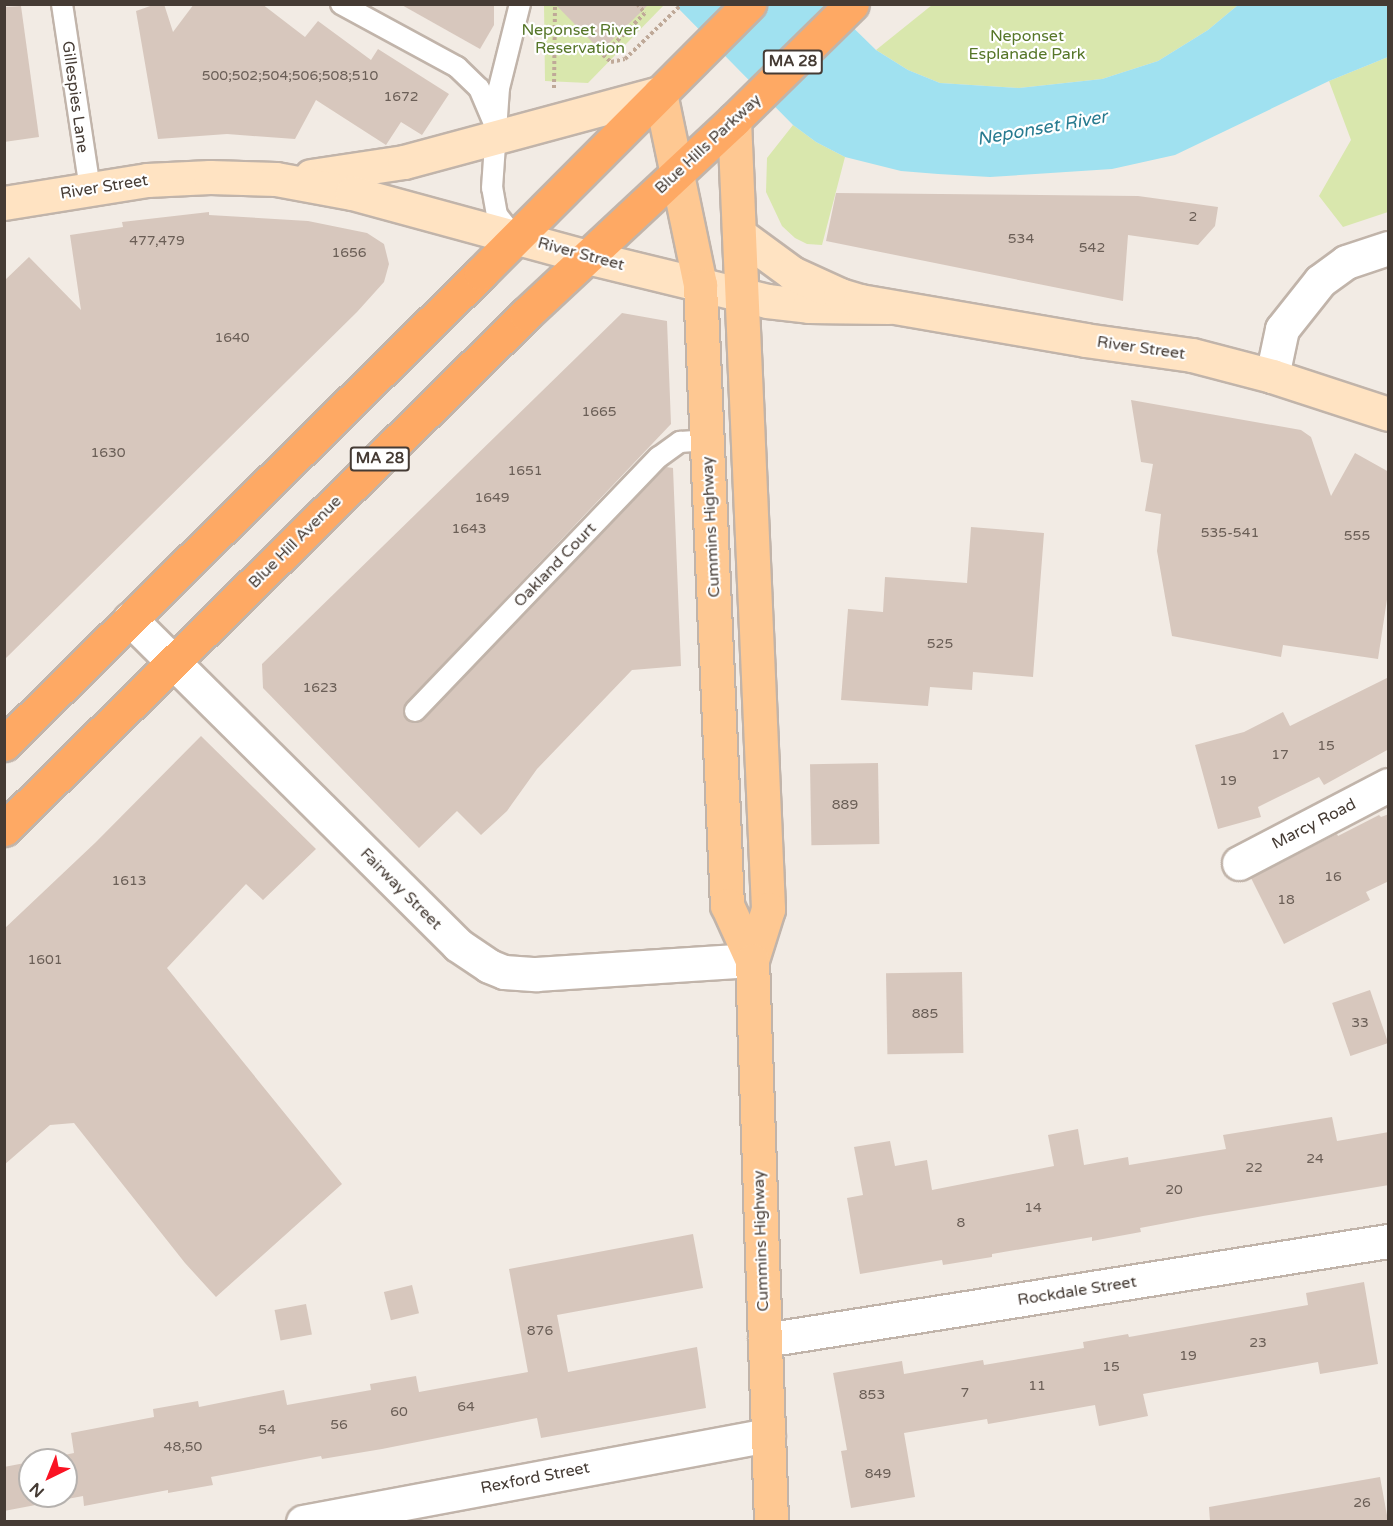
<!DOCTYPE html>
<html>
<head>
<meta charset="utf-8">
<style>
  body { margin:0 }
  #map { position:relative; width:1393px; height:1526px; overflow:hidden; background:#f2ebe4; font-family:"Varela Round",sans-serif }
  div>[style] { position:absolute }
  [style*='--x'] { left:calc(var(--x)*1px); top:calc(var(--y)*1px); width:calc(var(--w)*1px); rotate:calc(var(--a)*1deg) }
  .green>* { inset:0; background:#d9e7ad }
  .water>* { inset:0; background:#a0e1f0 }
  .building>* { inset:0; background:#d7c7bd; transform-origin:0 0 }
  .path>* { height:4px; margin-top:-2px; transform-origin:0; background:repeating-linear-gradient(90deg,#bfa998 0 3px,transparent 0 6px) }
  .roads { filter:drop-shadow(2px 0 #c1b4aa) drop-shadow(-2px 0 #c1b4aa) drop-shadow(0 2px #c1b4aa) drop-shadow(0 -2px #c1b4aa) }
  .lane>* { height:20px; margin:-10px; padding:0 10px; transform-origin:10px; border-radius:10px; background:#fff }
  .street>* { height:33px; margin:-16.5px; padding:0 16.5px; transform-origin:16.5px; border-radius:16.5px; background:#fff }
  .secondary>* { height:33px; margin:-16.5px; padding:0 16.5px; transform-origin:16.5px; border-radius:16.5px; background:#ffe3c2 }
  .primary>* { height:33px; margin:-16.5px; padding:0 16.5px; transform-origin:16.5px; border-radius:16.5px; background:#fec892 }
  .highway>* { height:33px; margin:-16.5px; padding:0 16.5px; transform-origin:16.5px; border-radius:16.5px; background:#fea964 }
  span { translate:-50% -50%; white-space:nowrap; text-align:center; line-height:1.15; -webkit-text-stroke:4.5px #fff; paint-order:stroke }
  .number-label { font-size:14px; color:#6a5e56 }
  .number-label span { -webkit-text-stroke-width:0 }
  .shield-label span { padding:2px 4px; background:#fff; border:2px solid; border-radius:4px; -webkit-text-stroke-width:0 }
  .shield-label { font-size:15px; color:#453b34; font-weight:700 }
  .park-label { font-size:16px; color:#567628 }
  .street-label { font-size:16px; color:#453b34 }
  .water-label { font-size:18px; color:#287b90; font-style:italic }
  .frame { position:absolute; inset:0; border:6px solid #453b34; pointer-events:none }
  .north { position:absolute; left:18px; top:1448px; width:60px; height:60px; box-sizing:border-box; background:#fff; border:2px solid #b5b1ae; border-radius:50%; rotate:223deg; font-size:16px; font-weight:700; line-height:24px; text-align:center; color:#453b34 }
  .north::after { content:''; display:block; margin:auto; width:21px; height:27px; background:#fa1323; clip-path:polygon(50% 0,100% 100%,50% 72%,0 100%) }
</style>
</head>
<body>
<div id="map">
  <div class="green">
    <i style="clip-path:polygon(544px 5px,664px 5px,588px 83px,545px 81px)"></i>
    <i style="clip-path:polygon(932px 5px,1238px 5px,1208px 30px,1158px 61px,1102px 79px,1019px 88px,940px 83px,908px 70px,876px 50px)"></i>
    <i style="clip-path:polygon(1388px 57px,1388px 212px,1343px 227px,1319px 196px,1351px 140px,1329px 81px)"></i>
    <i style="clip-path:polygon(793px 125px,816px 142px,845px 157px,822px 245px,807px 244px,795px 238px,782px 226px,766px 192px,767px 158px)"></i>
  </div>
  <div class="water">
    <i style="clip-path:polygon(675px 5px,830px 5px,876px 50px,908px 70px,940px 83px,1019px 88px,1102px 79px,1158px 61px,1208px 30px,1238px 5px,1388px 5px,1388px 57px,1329px 81px,1175px 155px,1112px 169px,990px 177px,938px 174px,901px 171px,845px 157px,816px 142px,793px 125px)"></i>
  </div>
  <div class="building">
    <i style="clip-path:polygon(156px 4px,164px 4px,173px 32px,194px 4px,262px 4px,305px 37px,318px 21px,371px 60px,378px 49px,449px 94px,422px 135px,401px 122px,386px 145px,316px 100px,295px 139px,227px 134px,158px 139px,136px 11px)"></i>
    <i style="clip-path:polygon(400px 4px,494px 4px,494px 25px,480px 49px)"></i>
    <i style="clip-path:polygon(555px 4px,649px 4px,601px 51px)"></i>
    <i style="clip-path:polygon(21px 6px,39px 137px,4px 142px,4px 7px)"></i>
    <i style="clip-path:polygon(836px 193px,1138px 196px,1218px 207px,1215px 226px,1198px 245px,1128px 235px,1123px 301px,826px 241px)"></i>
    <i style="clip-path:polygon(209px 212px,209px 215px,308px 221px,367px 233px,384px 244px,389px 264px,384px 282px,357px 312px,4px 660px,4px 281px,29px 257px,81px 310px,70px 235px,123px 227px,122px 222px)"></i>
    <i style="clip-path:polygon(622px 313px,667px 321px,671px 424px,406px 703px,403px 714px,412px 722px,424px 719px,666px 467px,673px 468px,681px 666px,632px 670px,537px 769px,507px 811px,481px 835px,457px 811px,419px 848px,263px 688px,262px 664px)"></i>
    <i style="clip-path:polygon(1131px 400px,1301px 430px,1311px 437px,1331px 496px,1355px 453px,1389px 472px,1389px 586px,1378px 659px,1283px 645px,1281px 657px,1172px 636px,1157px 551px,1161px 514px,1145px 511px,1153px 464px,1141px 462px)"></i>
    <i style="clip-path:polygon(971px 527px,1044px 533px,1033px 677px,973px 672px,972px 690px,930px 687px,928px 706px,841px 700px,848px 609px,883px 612px,885px 577px,967px 583px)"></i>
    <i style="clip-path:polygon(1389px 677px,1389px 749px,1324px 785px,1319px 777px,1258px 807px,1261px 817px,1218px 829px,1195px 745px,1244px 732px,1283px 712px,1290px 726px)"></i>
    <i style="clip-path:polygon(201px 736px,316px 849px,263px 900px,246px 884px,167px 968px,342px 1184px,216px 1297px,185px 1263px,74px 1123px,50px 1125px,4px 1165px,4px 929px,96px 842px)"></i>
    <i style="left:878px;top:763px;width:81px;height:68px;rotate:89deg"></i>
    <i style="clip-path:polygon(1389px 814px,1389px 881px,1366px 892px,1370px 900px,1284px 944px,1251px 878px,1337px 834px,1338px 836px,1379px 815px,1381px 817px)"></i>
    <i style="left:962px;top:972px;width:81px;height:76px;rotate:89deg"></i>
    <i style="left:1370px;top:990px;width:56px;height:40px;rotate:71deg"></i>
    <i style="clip-path:polygon(1332px 1117px,1337px 1141px,1389px 1132px,1389px 1185px,1203px 1216px,1140px 1228px,1141px 1232px,1092px 1241px,1092px 1237px,992px 1254px,992px 1257px,943px 1265px,942px 1260px,860px 1274px,847px 1198px,863px 1195px,854px 1147px,890px 1141px,895px 1166px,927px 1160px,932px 1190px,1054px 1166px,1048px 1135px,1078px 1129px,1084px 1165px,1128px 1157px,1129px 1165px,1226px 1149px,1223px 1135px)"></i>
    <i style="clip-path:polygon(693px 1234px,703px 1288px,557px 1315px,568px 1372px,697px 1347px,706px 1408px,541px 1438px,537px 1418px,382px 1449px,322px 1459px,321px 1456px,211px 1477px,213px 1485px,168px 1493px,168px 1490px,84px 1506px,83px 1496px,4px 1511px,4px 1467px,30px 1462px,30px 1496px,66px 1496px,66px 1460px,40px 1460px,74px 1453px,71px 1433px,154px 1417px,153px 1409px,198px 1401px,199px 1407px,284px 1390px,287px 1405px,371px 1390px,370px 1384px,416px 1376px,419px 1392px,528px 1372px,509px 1269px)"></i>
    <i style="clip-path:polygon(1364px 1282px,1378px 1364px,1320px 1374px,1318px 1362px,1143px 1394px,1148px 1416px,1099px 1426px,1095px 1405px,988px 1424px,987px 1419px,904px 1433px,915px 1497px,851px 1508px,841px 1451px,847px 1450px,833px 1373px,902px 1361px,904px 1374px,983px 1360px,984px 1365px,1084px 1348px,1083px 1342px,1128px 1334px,1129px 1337px,1308px 1305px,1306px 1293px)"></i>
    <i style="left:412px;top:1285px;width:29px;height:29px;rotate:76deg"></i>
    <i style="left:306px;top:1304px;width:31px;height:32px;rotate:79deg"></i>
    <i style="clip-path:polygon(1380px 1477px,1388px 1521px,1210px 1521px,1209px 1507px)"></i>
  </div>
  <div class="path">
    <i style="--x:637;--y:4;--w:12;--a:48"></i>
    <i style="--x:645;--y:13;--w:59;--a:135"></i>
    <i style="--x:603;--y:55;--w:11;--a:41"></i>
    <i style="--x:611;--y:62;--w:14;--a:-12"></i>
    <i style="--x:625;--y:59;--w:79;--a:-44"></i>
    <i style="--x:554;--y:88;--w:84;--a:-89.3"></i>
  </div>
  <div class="roads">
    <div class="lane">
      <i style="--x:62;--y:4;--w:187;--a:81.4"></i>
      <i style="--x:341;--y:4;--w:132;--a:28.5"></i>
      <i style="--x:457;--y:67;--w:30;--a:44"></i>
      <i style="--x:479;--y:88;--w:36;--a:67"></i>
      <i style="--x:512;--y:234;--w:24;--a:-128"></i>
      <i style="--x:497;--y:215;--w:27;--a:-100"></i>
      <i style="--x:492;--y:188;--w:100;--a:-86"></i>
      <i style="--x:499;--y:88;--w:87;--a:-76"></i>
      <i style="--x:415;--y:711;--w:352;--a:-46.2"></i>
      <i style="--x:659;--y:457;--w:26;--a:-36"></i>
      <i style="--x:680;--y:442;--w:27;--a:-4"></i>
    </div>
    <div class="street">
      <i style="--x:1272;--y:376;--w:48;--a:-78"></i>
      <i style="--x:1282;--y:329;--w:61;--a:-51.6"></i>
      <i style="--x:1320;--y:281;--w:32;--a:-36"></i>
      <i style="--x:1346;--y:262;--w:44;--a:-18.4"></i>
      <i style="--x:130;--y:619;--w:462;--a:44.8"></i>
      <i style="--x:458;--y:945;--w:37;--a:34"></i>
      <i style="--x:489;--y:966;--w:16;--a:22"></i>
      <i style="--x:504;--y:972;--w:32;--a:4"></i>
      <i style="--x:536;--y:974;--w:216;--a:-3.7"></i>
      <i style="--x:1239;--y:863;--w:168;--a:-27.6"></i>
      <i style="--x:765;--y:1340;--w:631;--a:-9.03"></i>
      <i style="--x:303;--y:1522;--w:473;--a:-10.6"></i>
    </div>
    <div class="secondary">
      <i style="--x:311;--y:176;--w:94;--a:-8.6"></i>
      <i style="--x:404;--y:162;--w:265;--a:-15.1"></i>
      <i style="--x:4;--y:203;--w:145;--a:-9.1"></i>
      <i style="--x:147;--y:180;--w:63;--a:-2.7"></i>
      <i style="--x:210;--y:177;--w:66;--a:1.7"></i>
      <i style="--x:276;--y:179;--w:77;--a:10.4"></i>
      <i style="--x:352;--y:193;--w:244;--a:15.2"></i>
      <i style="--x:587;--y:257;--w:185;--a:13.7"></i>
      <i style="--x:767;--y:301;--w:42;--a:6.8"></i>
      <i style="--x:809;--y:306;--w:79;--a:0.7"></i>
      <i style="--x:739;--y:234;--w:66;--a:36.3"></i>
      <i style="--x:792;--y:273;--w:53;--a:24.6"></i>
      <i style="--x:840;--y:295;--w:21;--a:17"></i>
      <i style="--x:860;--y:301;--w:228;--a:9.8"></i>
      <i style="--x:1085;--y:340;--w:108;--a:8"></i>
      <i style="--x:1192;--y:355;--w:83;--a:14.7"></i>
      <i style="--x:1272;--y:376;--w:122;--a:18.1"></i>
    </div>
    <div class="primary">
      <i style="--x:660;--y:93;--w:196;--a:78.2"></i>
      <i style="--x:700;--y:285;--w:621;--a:87.51"></i>
      <i style="--x:727;--y:905;--w:60;--a:65.6"></i>
      <i style="--x:734;--y:120;--w:790;--a:87.53"></i>
      <i style="--x:768;--y:909;--w:53;--a:107.4"></i>
      <i style="--x:752;--y:960;--w:562;--a:88.06"></i>
    </div>
    <div class="highway">
      <i style="--x:4;--y:744;--w:670;--a:-44.64"></i>
      <i style="--x:481;--y:273;--w:380;--a:-45.1"></i>
      <i style="--x:4;--y:829;--w:733;--a:-44.61"></i>
      <i style="--x:526;--y:314;--w:284;--a:-43"></i>
      <i style="--x:734;--y:120;--w:165;--a:-44.5"></i>
    </div>
  </div>
  <div class="number-label">
    <span style="left:290px;top:76px">500;502;504;506;508;510</span>
    <span style="left:401px;top:97px">1672</span>
    <span style="left:1193px;top:217px">2</span>
    <span style="left:1021px;top:239px">534</span>
    <span style="left:157px;top:241px">477,479</span>
    <span style="left:1092px;top:248px">542</span>
    <span style="left:349px;top:253px">1656</span>
    <span style="left:232px;top:338px">1640</span>
    <span style="left:599px;top:412px">1665</span>
    <span style="left:108px;top:453px">1630</span>
    <span style="left:525px;top:471px">1651</span>
    <span style="left:492px;top:498px">1649</span>
    <span style="left:469px;top:529px">1643</span>
    <span style="left:1230px;top:533px">535-541</span>
    <span style="left:1357px;top:536px">555</span>
    <span style="left:940px;top:644px">525</span>
    <span style="left:320px;top:688px">1623</span>
    <span style="left:1326px;top:746px">15</span>
    <span style="left:1280px;top:755px">17</span>
    <span style="left:1228px;top:781px">19</span>
    <span style="left:845px;top:805px">889</span>
    <span style="left:1333px;top:877px">16</span>
    <span style="left:129px;top:881px">1613</span>
    <span style="left:1286px;top:900px">18</span>
    <span style="left:45px;top:960px">1601</span>
    <span style="left:925px;top:1014px">885</span>
    <span style="left:1360px;top:1023px">33</span>
    <span style="left:1315px;top:1159px">24</span>
    <span style="left:1254px;top:1168px">22</span>
    <span style="left:1174px;top:1190px">20</span>
    <span style="left:1033px;top:1208px">14</span>
    <span style="left:961px;top:1223px">8</span>
    <span style="left:540px;top:1331px">876</span>
    <span style="left:1258px;top:1343px">23</span>
    <span style="left:1188px;top:1356px">19</span>
    <span style="left:1111px;top:1367px">15</span>
    <span style="left:1037px;top:1386px">11</span>
    <span style="left:965px;top:1393px">7</span>
    <span style="left:872px;top:1395px">853</span>
    <span style="left:466px;top:1407px">64</span>
    <span style="left:399px;top:1412px">60</span>
    <span style="left:339px;top:1425px">56</span>
    <span style="left:267px;top:1430px">54</span>
    <span style="left:183px;top:1447px">48,50</span>
    <span style="left:878px;top:1474px">849</span>
    <span style="left:1362px;top:1503px">26</span>
  </div>
  <div class="shield-label">
    <span style="left:793px;top:62px">MA 28</span>
    <span style="left:380px;top:459px">MA 28</span>
  </div>
  <div class="park-label">
    <span style="left:580px;top:39px">Neponset River<br>Reservation</span>
    <span style="left:1027px;top:45px">Neponset<br>Esplanade Park</span>
  </div>
  <div class="street-label">
    <span style="left:75px;top:97px;rotate:82deg">Gillespies Lane</span>
    <span style="left:708px;top:144px;rotate:-43deg">Blue Hills Parkway</span>
    <span style="left:104px;top:187px;rotate:-9deg">River Street</span>
    <span style="left:581px;top:254px;rotate:15deg">River Street</span>
    <span style="left:1141px;top:348px;rotate:8deg">River Street</span>
    <span style="left:711px;top:527px;rotate:-93deg">Cummins Highway</span>
    <span style="left:295px;top:542px;rotate:-45deg">Blue Hill Avenue</span>
    <span style="left:555px;top:565px;rotate:-46deg">Oakland Court</span>
    <span style="left:1314px;top:824px;rotate:-27deg">Marcy Road</span>
    <span style="left:401px;top:889px;rotate:45deg">Fairway Street</span>
    <span style="left:761px;top:1241px;rotate:-92deg">Cummins Highway</span>
    <span style="left:1077px;top:1291px;rotate:-9deg">Rockdale Street</span>
    <span style="left:535px;top:1478px;rotate:-11deg">Rexford Street</span>
  </div>
  <div class="water-label">
    <span style="left:1042px;top:128px;rotate:-10deg">Neponset River</span>
  </div>
  <div class="frame"></div>
  <div class="north">N</div>
</div>
</body>
</html>
